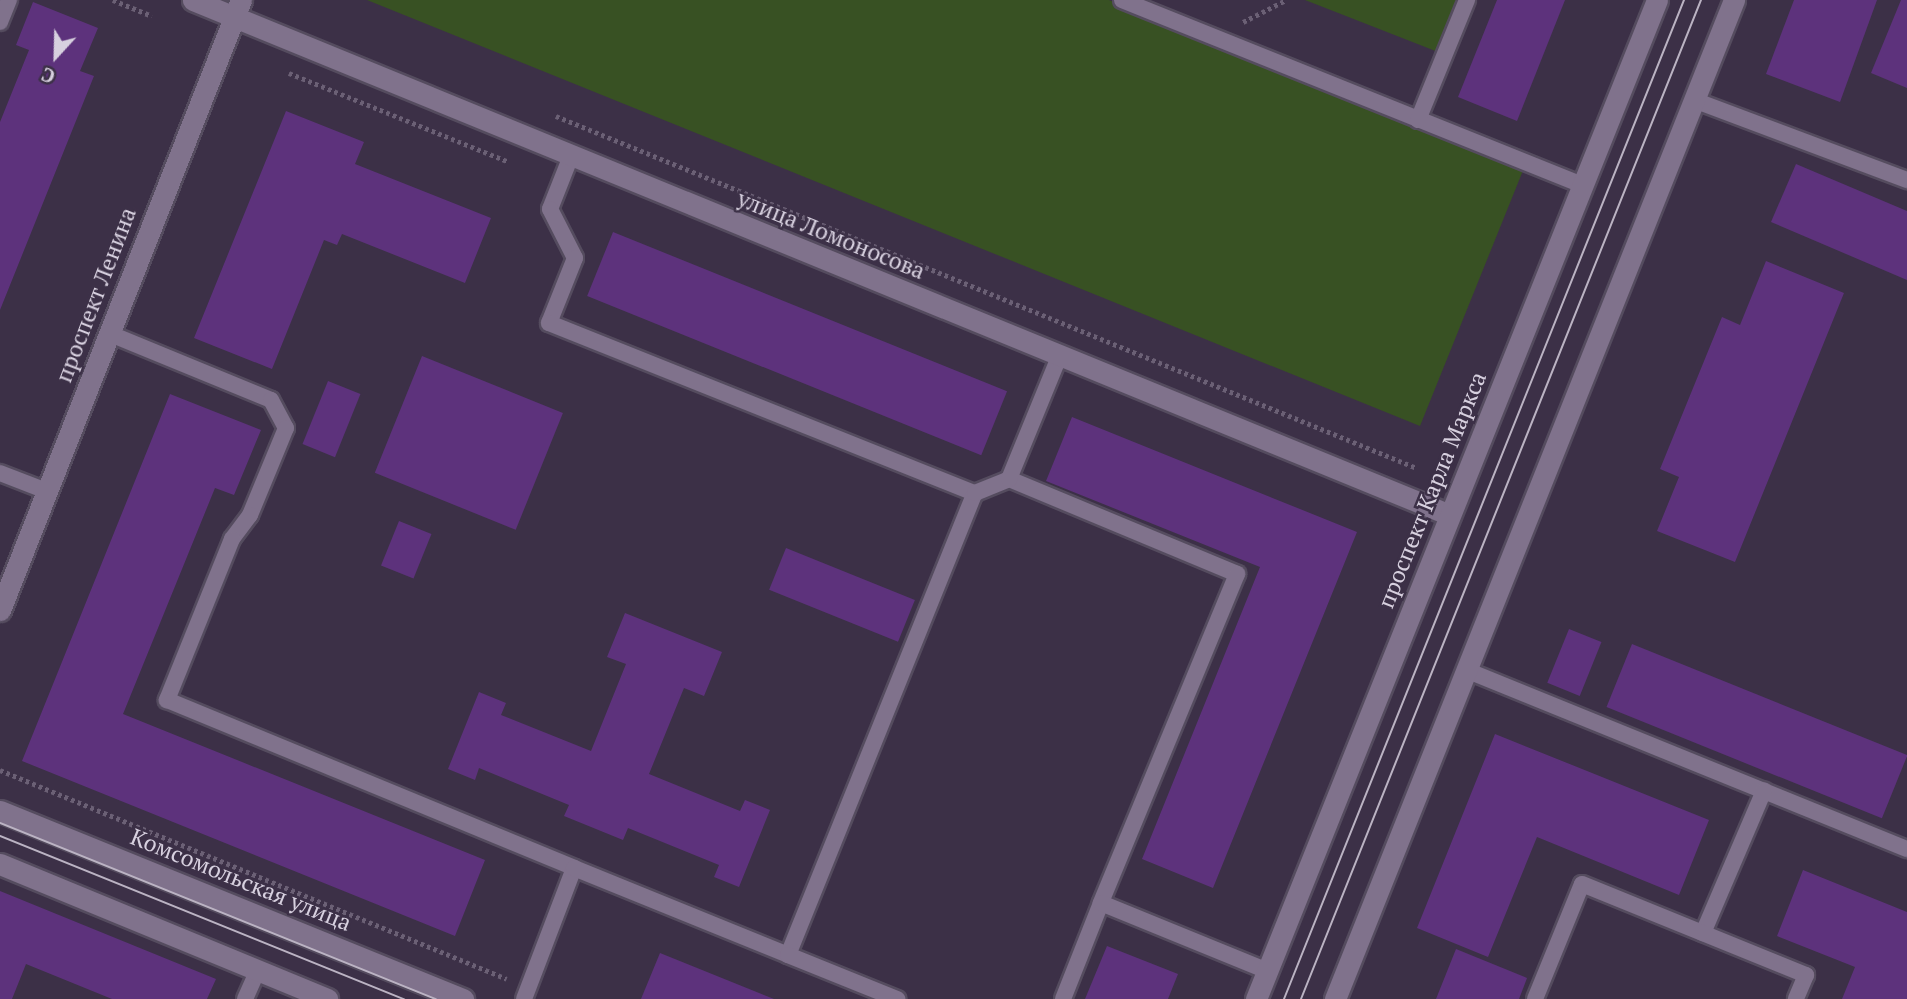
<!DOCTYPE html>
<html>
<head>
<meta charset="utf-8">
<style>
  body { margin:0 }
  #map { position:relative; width:1907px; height:999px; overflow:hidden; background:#3c3047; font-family:"PT Serif",serif }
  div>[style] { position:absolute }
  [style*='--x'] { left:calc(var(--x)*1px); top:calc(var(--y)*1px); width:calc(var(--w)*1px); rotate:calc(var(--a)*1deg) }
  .green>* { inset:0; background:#385123 }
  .building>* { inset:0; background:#5d327c; transform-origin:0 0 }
  .path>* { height:4.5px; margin-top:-2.25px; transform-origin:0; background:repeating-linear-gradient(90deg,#6b6075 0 3.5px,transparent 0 7px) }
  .roads { filter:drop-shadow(2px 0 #554c5f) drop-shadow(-2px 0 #554c5f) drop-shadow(0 2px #554c5f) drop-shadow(0 -2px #554c5f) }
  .lane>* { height:16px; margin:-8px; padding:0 8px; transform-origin:8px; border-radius:8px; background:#80728c }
  .street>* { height:21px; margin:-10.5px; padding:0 10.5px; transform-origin:10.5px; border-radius:10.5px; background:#80728c }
  .secondary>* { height:21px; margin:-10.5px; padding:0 10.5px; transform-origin:10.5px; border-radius:10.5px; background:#80728c }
  .tram>* { height:2px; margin:-1px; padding:0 1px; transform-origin:1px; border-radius:1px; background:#bbb3c3 }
  span { translate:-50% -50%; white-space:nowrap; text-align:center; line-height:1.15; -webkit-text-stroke:5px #3c3047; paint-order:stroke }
  .street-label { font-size:23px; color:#d7d0df }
  .north { position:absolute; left:21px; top:21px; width:70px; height:70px; -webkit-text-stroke:5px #3c3047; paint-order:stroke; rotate:202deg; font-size:19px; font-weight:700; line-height:28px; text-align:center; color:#d7d0df }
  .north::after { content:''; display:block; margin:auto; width:24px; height:32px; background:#d7d0df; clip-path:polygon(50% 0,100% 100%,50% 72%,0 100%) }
</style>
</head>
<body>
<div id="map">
  <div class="green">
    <i style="clip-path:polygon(367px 0,1109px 0,1524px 168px,1420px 426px)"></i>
    <i style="clip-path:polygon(1305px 0,1458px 0,1438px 52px)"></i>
  </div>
  <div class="building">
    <i style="clip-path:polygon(1497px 0,1565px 0,1517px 121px,1458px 97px)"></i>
    <i style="clip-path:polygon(1794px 0,1877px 0,1840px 102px,1766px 74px)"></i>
    <i style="clip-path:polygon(1901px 0,1907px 0,1907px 88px,1871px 73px)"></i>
    <i style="clip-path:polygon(33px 2px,98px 28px,80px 71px,94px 76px,0 310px,0 122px,29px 50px,16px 45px)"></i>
    <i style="clip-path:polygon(286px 111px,364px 142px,355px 164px,491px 218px,465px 283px,342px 234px,337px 245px,324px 240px,272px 369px,194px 338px)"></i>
    <i style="clip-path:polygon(1796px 164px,1907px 211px,1907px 280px,1771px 222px)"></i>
    <i style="left:613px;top:232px;width:425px;height:69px;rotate:22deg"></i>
    <i style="clip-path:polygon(1766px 261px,1844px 293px,1735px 562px,1657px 531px,1679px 477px,1660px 469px,1722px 317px,1740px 325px)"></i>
    <i style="left:422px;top:356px;width:152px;height:126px;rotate:22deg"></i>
    <i style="left:328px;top:381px;width:35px;height:68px;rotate:22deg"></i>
    <i style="clip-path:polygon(170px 394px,261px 430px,234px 495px,215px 488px,123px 714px,485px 860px,455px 936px,22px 761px)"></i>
    <i style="clip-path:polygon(1072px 417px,1357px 532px,1213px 888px,1142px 859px,1260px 567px,1046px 481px)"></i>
    <i style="left:399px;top:521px;width:35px;height:48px;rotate:22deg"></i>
    <i style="left:786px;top:548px;width:139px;height:45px;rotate:22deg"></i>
    <i style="clip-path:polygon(625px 613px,722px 652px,704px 696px,684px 688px,649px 774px,740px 811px,745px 800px,770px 810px,739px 887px,714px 877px,719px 865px,628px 828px,623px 840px,564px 816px,569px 805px,479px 768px,475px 780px,448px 769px,479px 692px,506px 703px,501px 715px,591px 751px,626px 664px,607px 657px)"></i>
    <i style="left:1569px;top:629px;width:35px;height:58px;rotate:22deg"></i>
    <i style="left:1632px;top:644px;width:297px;height:68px;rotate:22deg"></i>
    <i style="clip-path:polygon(1495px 734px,1709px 820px,1679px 895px,1537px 837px,1488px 957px,1417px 928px)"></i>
    <i style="clip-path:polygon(1803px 870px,1907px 912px,1907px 999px,1842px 999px,1855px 967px,1777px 936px)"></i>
    <i style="clip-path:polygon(0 891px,216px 979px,207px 999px,112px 999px,26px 964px,12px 999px,0 999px)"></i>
    <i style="clip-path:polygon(1107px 946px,1178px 974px,1168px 999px,1085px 999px)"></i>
    <i style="clip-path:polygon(1456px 949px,1527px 978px,1519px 999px,1436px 999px)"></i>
    <i style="clip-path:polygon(660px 953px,774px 999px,641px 999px)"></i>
  </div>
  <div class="path">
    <i style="--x:113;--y:0;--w:42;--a:22.3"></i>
    <i style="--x:1243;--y:22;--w:48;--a:-27.1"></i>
    <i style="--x:289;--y:73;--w:237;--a:22"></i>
    <i style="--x:556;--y:116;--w:930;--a:22.24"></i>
    <i style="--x:0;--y:770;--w:548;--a:22.4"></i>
  </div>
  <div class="roads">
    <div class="lane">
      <i style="--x:1122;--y:0;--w:496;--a:21.9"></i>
      <i style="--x:0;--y:22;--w:24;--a:-68"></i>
      <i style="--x:1694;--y:100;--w:228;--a:20.6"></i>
      <i style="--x:1418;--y:120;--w:130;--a:-67.8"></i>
      <i style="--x:571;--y:156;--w:57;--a:111.6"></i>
      <i style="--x:550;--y:209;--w:55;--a:63"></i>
      <i style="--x:575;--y:258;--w:70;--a:111.8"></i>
      <i style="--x:549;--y:323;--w:459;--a:21.8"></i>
      <i style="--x:108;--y:333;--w:176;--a:22.3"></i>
      <i style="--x:271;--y:400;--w:32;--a:62"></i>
      <i style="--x:286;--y:428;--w:94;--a:112.5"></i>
      <i style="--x:250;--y:515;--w:30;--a:127"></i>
      <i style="--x:232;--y:539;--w:174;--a:112"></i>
      <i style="--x:167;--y:700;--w:440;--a:22.4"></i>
      <i style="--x:574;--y:868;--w:140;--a:110.9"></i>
      <i style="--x:0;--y:473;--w:53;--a:21.2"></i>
      <i style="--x:1009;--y:479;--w:247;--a:22.6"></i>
      <i style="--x:1237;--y:574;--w:356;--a:112.5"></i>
      <i style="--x:1466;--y:670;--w:476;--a:22.1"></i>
      <i style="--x:574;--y:868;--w:231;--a:22.1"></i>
      <i style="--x:788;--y:955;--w:498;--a:-68"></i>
      <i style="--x:975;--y:493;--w:37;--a:-22"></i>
      <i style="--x:1009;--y:479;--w:132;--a:-67.7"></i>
      <i style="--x:1703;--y:933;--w:155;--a:-66.8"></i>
      <i style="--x:788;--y:955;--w:118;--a:22"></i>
      <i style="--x:245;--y:999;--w:32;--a:-66"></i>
      <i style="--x:1063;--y:999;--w:103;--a:-68.4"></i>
      <i style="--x:1101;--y:903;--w:180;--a:22.2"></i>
      <i style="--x:1535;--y:999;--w:124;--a:-67.8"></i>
      <i style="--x:1582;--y:884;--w:242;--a:22.1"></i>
      <i style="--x:1806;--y:975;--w:26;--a:113"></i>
    </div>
    <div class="street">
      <i style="--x:193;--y:0;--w:1358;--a:22.28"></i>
    </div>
    <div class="secondary">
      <i style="--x:0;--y:610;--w:656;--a:-68.44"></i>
      <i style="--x:0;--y:811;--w:500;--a:22.1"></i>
      <i style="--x:0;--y:864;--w:354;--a:22.4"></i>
      <i style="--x:1256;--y:999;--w:1076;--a:-68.13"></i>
      <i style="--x:1335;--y:999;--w:1076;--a:-68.23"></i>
    </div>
  </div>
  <div class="tram">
    <i style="--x:0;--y:823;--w:470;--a:22"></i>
    <i style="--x:0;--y:836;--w:436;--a:22"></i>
    <i style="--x:1284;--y:999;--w:1076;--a:-68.18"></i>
    <i style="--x:1301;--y:999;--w:1076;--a:-68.18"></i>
  </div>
  <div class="street-label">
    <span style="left:831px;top:235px;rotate:22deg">улица Ломоносова</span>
    <span style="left:96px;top:295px;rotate:-69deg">проспект Ленина</span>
    <span style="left:1432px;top:490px;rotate:-68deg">проспект Карла Маркса</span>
    <span style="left:241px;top:880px;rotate:22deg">Комсомольская улица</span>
  </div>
  <div class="north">С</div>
</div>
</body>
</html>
